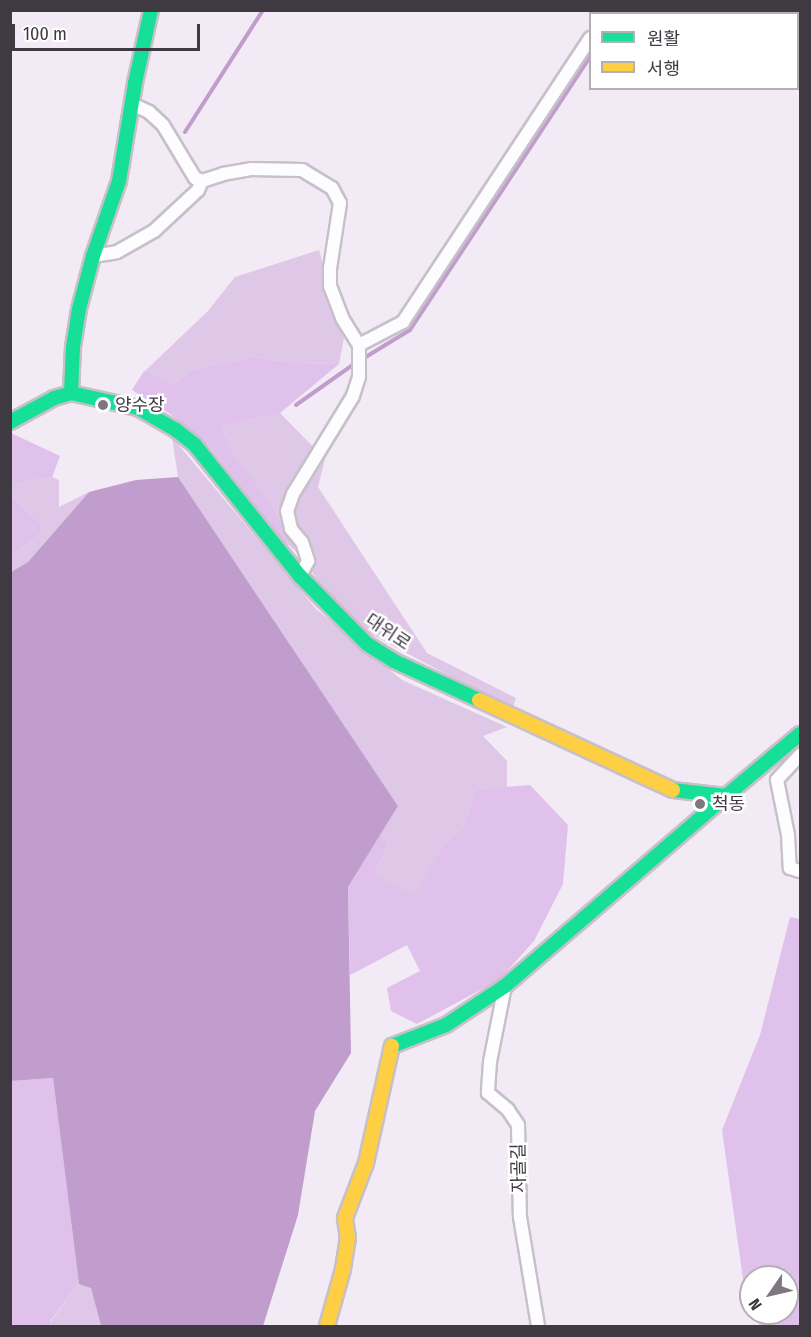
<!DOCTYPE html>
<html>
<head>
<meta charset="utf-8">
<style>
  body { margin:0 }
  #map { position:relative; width:811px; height:1337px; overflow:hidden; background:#f2eaf5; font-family:"Fira Sans Condensed","Noto Sans KR",sans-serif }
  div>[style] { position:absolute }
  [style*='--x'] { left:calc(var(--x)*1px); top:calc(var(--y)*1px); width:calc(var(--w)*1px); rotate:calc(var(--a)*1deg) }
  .green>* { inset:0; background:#dec7e7 }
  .forest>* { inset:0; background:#dfc1eb }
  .water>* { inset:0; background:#c09dcd }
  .stream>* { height:4px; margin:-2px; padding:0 2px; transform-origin:2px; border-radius:2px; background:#c09dcd }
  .roads { filter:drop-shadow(2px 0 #c7c0c9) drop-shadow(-2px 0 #c7c0c9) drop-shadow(0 2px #c7c0c9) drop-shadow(0 -2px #c7c0c9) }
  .street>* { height:12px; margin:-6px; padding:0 6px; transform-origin:6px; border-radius:6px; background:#fdfcfe }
  .fast>* { height:14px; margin:-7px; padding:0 7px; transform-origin:7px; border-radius:7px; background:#16e098 }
  .slow>* { height:14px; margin:-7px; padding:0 7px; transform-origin:7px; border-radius:7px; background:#ffcf43 }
  .dots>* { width:16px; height:16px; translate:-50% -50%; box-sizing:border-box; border:3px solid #fff; border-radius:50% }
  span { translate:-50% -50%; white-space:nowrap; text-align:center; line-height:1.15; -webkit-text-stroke:5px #fff; paint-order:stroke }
  .poi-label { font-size:18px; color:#3f3941 }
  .left { translate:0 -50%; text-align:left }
  .street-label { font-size:18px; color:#3f3941 }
  .frame { position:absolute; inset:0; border:12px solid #3f3941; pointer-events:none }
  .legend { position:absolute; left:589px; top:12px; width:210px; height:78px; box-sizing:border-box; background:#fff; border:2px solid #b2b0b3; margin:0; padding:8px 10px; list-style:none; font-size:18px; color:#3f3941 }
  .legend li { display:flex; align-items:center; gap:12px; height:30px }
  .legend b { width:30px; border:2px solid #b2b0b3 }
  .north { position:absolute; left:739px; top:1265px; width:60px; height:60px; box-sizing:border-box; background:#fff; border:2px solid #b2b0b3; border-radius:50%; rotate:236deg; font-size:16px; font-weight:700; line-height:24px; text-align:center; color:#3f3941 }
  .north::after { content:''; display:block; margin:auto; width:21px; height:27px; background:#7e7780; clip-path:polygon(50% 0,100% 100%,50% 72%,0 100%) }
  .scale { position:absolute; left:12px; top:24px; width:188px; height:27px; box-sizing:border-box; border:3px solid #3f3941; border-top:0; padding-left:8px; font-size:18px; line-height:21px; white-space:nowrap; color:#3f3941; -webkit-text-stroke:4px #fff; paint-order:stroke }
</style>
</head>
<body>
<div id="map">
  <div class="green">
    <i style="clip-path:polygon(319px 250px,344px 338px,339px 364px,293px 363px,254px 357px,193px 369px,173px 385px,144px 372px,208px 311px,235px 277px)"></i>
    <i style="clip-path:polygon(280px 413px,325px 459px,318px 487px,427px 653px,516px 698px,512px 709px,367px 632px,316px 578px,233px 452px,222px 427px)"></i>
    <i style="clip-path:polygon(172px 437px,316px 609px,402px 680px,507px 727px,483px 736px,507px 761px,507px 787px,476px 789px,462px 829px,444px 844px,413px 898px,375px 873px,388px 845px,380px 835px,398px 806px,178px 477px)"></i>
    <i style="clip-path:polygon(52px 477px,59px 480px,59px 507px,89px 492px,28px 562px,11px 572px,11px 555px,37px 537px,44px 527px,11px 495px,11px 484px)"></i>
    <i style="clip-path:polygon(79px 1284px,91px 1287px,101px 1326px,50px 1326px,50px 1322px)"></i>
  </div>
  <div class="forest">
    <i style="clip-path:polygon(254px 357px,293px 363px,339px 364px,280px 413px,222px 427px,233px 452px,276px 514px,297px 552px,281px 539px,209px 446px,170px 414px,132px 390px,144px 371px,173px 385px,193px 369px)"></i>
    <i style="clip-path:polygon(11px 433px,60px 456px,52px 477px,11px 484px)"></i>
    <i style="clip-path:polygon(11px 495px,44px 527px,37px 537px,11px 555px)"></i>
    <i style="clip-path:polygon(530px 785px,568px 825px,563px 884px,534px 941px,499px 980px,417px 1024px,391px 1011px,387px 988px,420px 971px,407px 945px,350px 975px,348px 887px,380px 835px,388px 845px,375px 873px,413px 897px,444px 844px,462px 829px,476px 789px)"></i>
    <i style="clip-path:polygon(790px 917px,800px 919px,800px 1326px,760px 1326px,754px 1313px,787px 1313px,787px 1277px,751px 1277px,751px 1306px,745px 1293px,722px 1130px,760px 1035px)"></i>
    <i style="clip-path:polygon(53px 1078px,79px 1284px,50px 1321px,50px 1326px,11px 1326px,11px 1081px)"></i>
  </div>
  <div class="water">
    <i style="clip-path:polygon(178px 477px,398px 806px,348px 887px,351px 1053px,315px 1111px,298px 1215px,263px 1326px,101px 1326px,91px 1288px,79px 1284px,53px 1078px,11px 1081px,11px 572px,28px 562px,89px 492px,136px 480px)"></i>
  </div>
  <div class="stream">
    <i style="--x:621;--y:14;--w:4;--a:-63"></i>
    <i style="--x:185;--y:132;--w:145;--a:-57.4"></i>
    <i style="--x:296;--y:405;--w:67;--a:-35.3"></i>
    <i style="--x:351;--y:366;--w:69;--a:-31.4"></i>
    <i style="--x:410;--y:330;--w:327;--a:-56.6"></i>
  </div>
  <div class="roads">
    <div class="street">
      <i style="--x:607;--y:14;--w:4;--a:-63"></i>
      <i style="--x:132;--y:104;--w:19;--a:25"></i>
      <i style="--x:149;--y:112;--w:19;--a:43"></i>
      <i style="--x:163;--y:125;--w:62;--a:58.9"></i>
      <i style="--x:195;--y:178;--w:8;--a:23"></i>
      <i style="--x:202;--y:181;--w:22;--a:-18"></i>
      <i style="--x:223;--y:174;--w:28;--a:-10"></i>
      <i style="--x:251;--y:169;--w:51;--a:1.1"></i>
      <i style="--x:302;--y:170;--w:35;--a:31"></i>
      <i style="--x:332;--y:188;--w:17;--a:62"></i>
      <i style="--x:340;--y:203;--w:66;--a:98.7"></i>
      <i style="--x:330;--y:268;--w:18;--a:90"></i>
      <i style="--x:330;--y:286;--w:34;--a:69"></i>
      <i style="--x:342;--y:318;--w:32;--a:58"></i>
      <i style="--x:359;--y:345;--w:32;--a:90"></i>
      <i style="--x:359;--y:377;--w:20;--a:108"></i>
      <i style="--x:353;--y:396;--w:115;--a:121.5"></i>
      <i style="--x:293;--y:494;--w:18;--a:109"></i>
      <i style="--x:287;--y:511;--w:18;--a:77"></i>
      <i style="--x:291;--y:529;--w:17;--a:50"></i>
      <i style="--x:302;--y:542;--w:20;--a:72"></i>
      <i style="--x:308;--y:561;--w:17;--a:118"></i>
      <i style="--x:93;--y:256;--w:24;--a:-9"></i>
      <i style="--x:117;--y:252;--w:43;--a:-29.6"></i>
      <i style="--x:154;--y:231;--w:60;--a:-43"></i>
      <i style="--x:198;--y:190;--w:10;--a:-66"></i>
      <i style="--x:359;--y:345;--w:50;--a:-27.6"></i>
      <i style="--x:403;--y:322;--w:340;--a:-56.6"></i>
      <i style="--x:800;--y:755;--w:34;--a:133"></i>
      <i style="--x:777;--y:780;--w:56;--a:78.7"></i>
      <i style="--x:788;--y:835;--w:33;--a:87"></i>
      <i style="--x:790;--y:868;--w:10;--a:17"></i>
      <i style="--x:505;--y:986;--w:77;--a:101.2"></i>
      <i style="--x:490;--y:1062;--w:31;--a:94"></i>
      <i style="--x:488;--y:1093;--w:26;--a:40"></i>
      <i style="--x:508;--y:1110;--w:18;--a:56"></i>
      <i style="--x:518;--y:1125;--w:92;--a:88.8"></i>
      <i style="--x:520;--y:1217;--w:110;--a:80.6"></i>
    </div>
    <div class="fast">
      <i style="--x:71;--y:393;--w:46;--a:-87.5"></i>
      <i style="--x:73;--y:347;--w:38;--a:-81"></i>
      <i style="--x:79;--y:309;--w:55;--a:-75.2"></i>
      <i style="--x:93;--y:256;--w:79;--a:-70.9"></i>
      <i style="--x:119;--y:181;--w:99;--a:-80.7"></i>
      <i style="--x:135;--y:83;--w:75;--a:-77.6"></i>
      <i style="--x:10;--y:422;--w:50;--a:-28.6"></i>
      <i style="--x:54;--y:398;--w:18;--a:-16"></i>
      <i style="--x:71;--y:393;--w:69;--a:12.6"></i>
      <i style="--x:138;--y:408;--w:44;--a:30.1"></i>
      <i style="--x:176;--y:430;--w:24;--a:38"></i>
      <i style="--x:195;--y:445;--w:168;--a:51.3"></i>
      <i style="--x:300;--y:576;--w:95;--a:45.4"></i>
      <i style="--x:367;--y:644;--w:32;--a:32"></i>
      <i style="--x:394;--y:661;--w:94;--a:24.6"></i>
      <i style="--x:673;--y:790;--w:53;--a:6.5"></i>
      <i style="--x:726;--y:796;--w:97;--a:-40"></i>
      <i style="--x:392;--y:1046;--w:58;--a:-21.3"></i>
      <i style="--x:446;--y:1025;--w:71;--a:-33.5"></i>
      <i style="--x:505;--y:986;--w:291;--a:-40.7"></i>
    </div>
    <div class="slow">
      <i style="--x:479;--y:700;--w:214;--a:24.9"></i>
      <i style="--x:327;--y:1326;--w:59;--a:-74.3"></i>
      <i style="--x:343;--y:1269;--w:31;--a:-81"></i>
      <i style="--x:348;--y:1238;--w:20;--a:-99"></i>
      <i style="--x:345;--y:1218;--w:59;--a:-69.1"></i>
      <i style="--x:366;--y:1163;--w:120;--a:-77.5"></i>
    </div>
  </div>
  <div class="dots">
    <i style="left:103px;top:405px;background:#7e7780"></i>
    <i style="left:700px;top:804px;background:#7e7780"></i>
  </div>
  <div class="poi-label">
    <span class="left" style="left:115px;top:405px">양수장</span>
    <span class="left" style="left:712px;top:804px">척동</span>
  </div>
  <div class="street-label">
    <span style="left:388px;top:632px;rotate:34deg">대위로</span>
    <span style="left:519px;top:1168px;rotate:-91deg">자골길</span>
  </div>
  <div class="frame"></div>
  <ul class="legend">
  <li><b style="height:8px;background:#16e098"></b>원활</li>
  <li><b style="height:8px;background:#ffcf43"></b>서행</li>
  </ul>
  <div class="north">N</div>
  <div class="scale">100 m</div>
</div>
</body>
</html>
